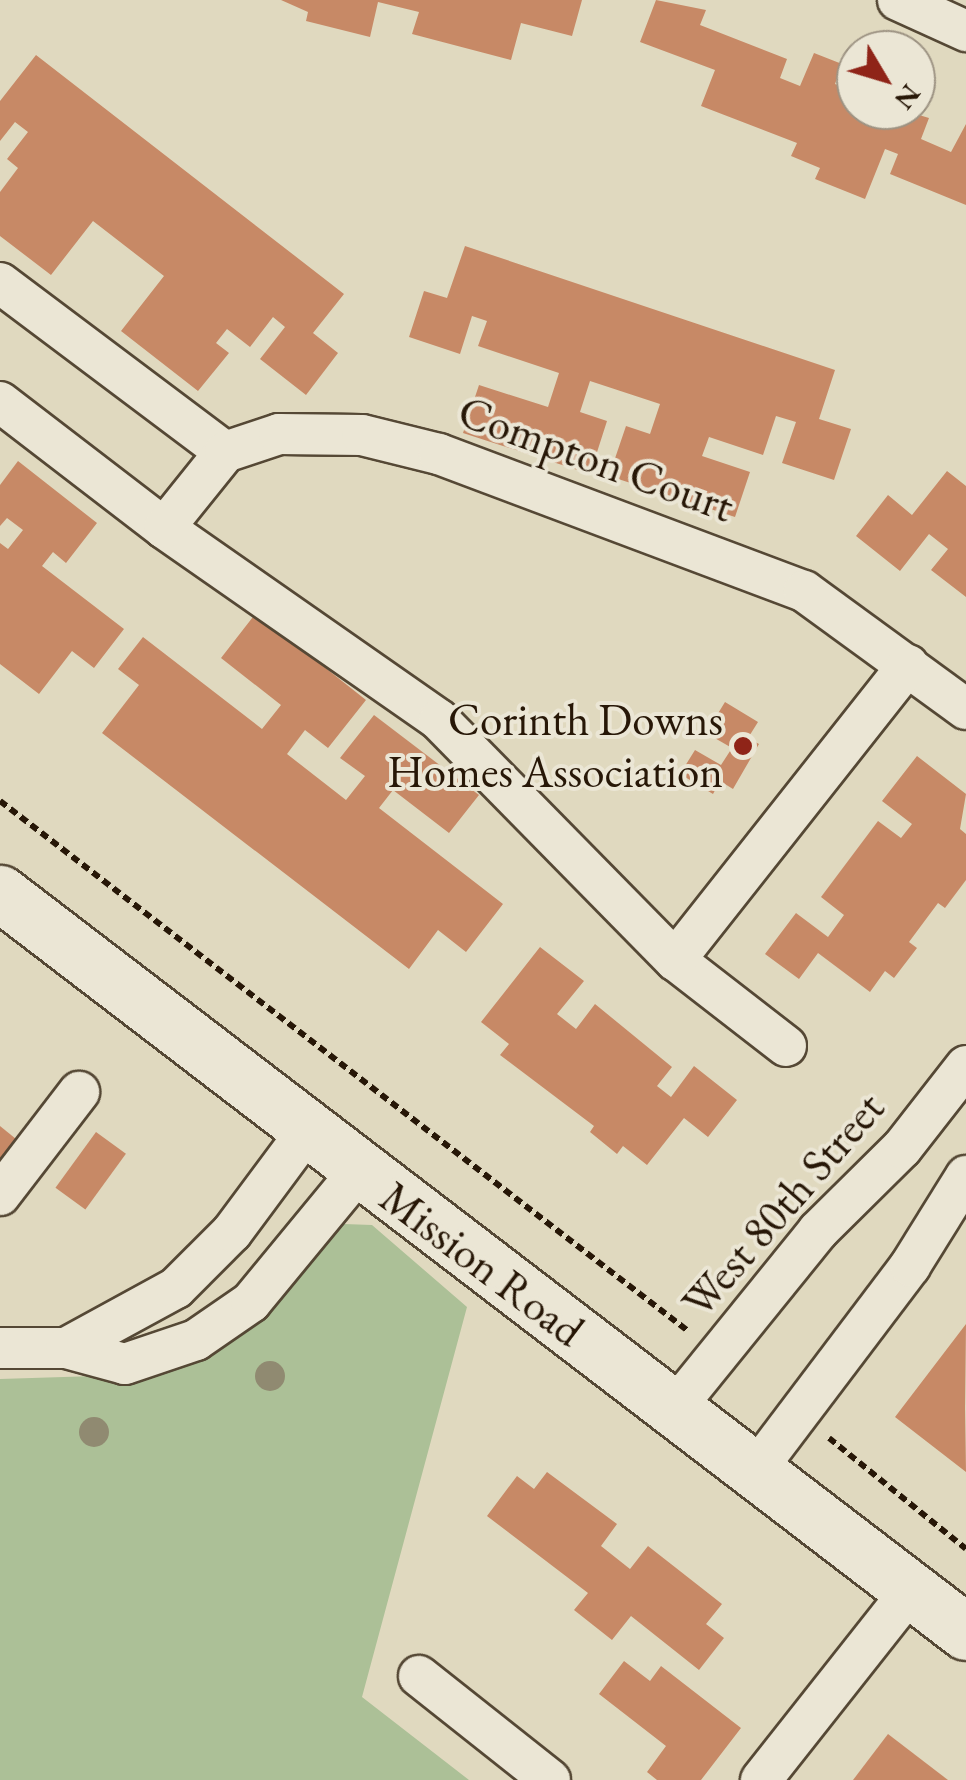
<!DOCTYPE html>
<html>
<head>
<meta charset="utf-8">
<style>
  body { margin:0 }
  #map { position:relative; width:966px; height:1780px; overflow:hidden; background:#e0d9bf; font-family:"EB Garamond",serif }
  div>[style] { position:absolute }
  [style*='--x'] { left:calc(var(--x)*1px); top:calc(var(--y)*1px); width:calc(var(--w)*1px); rotate:calc(var(--a)*1deg) }
  .green>* { inset:0; background:#acc097 }
  .building>* { inset:0; background:#c78966; transform-origin:0 0 }
  .path>* { height:6px; margin-top:-3px; transform-origin:0; background:repeating-linear-gradient(90deg,#271707 0 8px,transparent 0 13px) }
  .roads { filter:drop-shadow(2px 0 #554835) drop-shadow(-2px 0 #554835) drop-shadow(0 2px #554835) drop-shadow(0 -2px #554835) }
  .minor>* { height:40px; margin:-20px; padding:0 20px; transform-origin:20px; border-radius:20px; background:#ebe6d5 }
  .secondary>* { height:55px; margin:-27.5px; padding:0 27.5px; transform-origin:27.5px; border-radius:27.5px; background:#ebe6d5 }
  .trees>* { width:30px; height:30px; margin:-15px; border-radius:50%; background:#908a71 }
  .dots>* { width:28px; height:28px; translate:-50% -50%; box-sizing:border-box; border:5px solid #ebe6d5; border-radius:50% }
  span { translate:-50% -50%; white-space:nowrap; text-align:center; line-height:1.15; -webkit-text-stroke:8px #ebe6d5; paint-order:stroke }
  .street-label { font-size:45px; color:#271707 }
  .poi-label { font-size:45px; color:#271707 }
  .right { translate:-100% -50%; text-align:right }
  .north { position:absolute; left:836px; top:30px; width:100px; height:100px; box-sizing:border-box; background:#ebe6d5; border:2px solid #9d9383; border-radius:50%; rotate:128deg; font-size:28px; font-weight:700; line-height:40px; text-align:center; color:#271707 }
  .north::after { content:''; display:block; margin:auto; width:35px; height:45px; background:#8f2418; clip-path:polygon(50% 0,100% 100%,50% 72%,0 100%) }
</style>
</head>
<body>
<div id="map">
  <div class="green">
    <i style="clip-path:polygon(344px 1224px,372px 1225px,467px 1307px,362px 1697px,469px 1780px,0 1780px,0 1379px,127px 1375px,188px 1360px,242px 1334px)"></i>
  </div>
  <div class="building">
    <i style="clip-path:polygon(281px 0,582px 0,572px 36px,521px 23px,511px 60px,412px 34px,419px 12px,378px 2px,370px 37px,306px 21px,308px 12px)"></i>
    <i style="clip-path:polygon(656px 0,706px 10px,700px 25px,787px 59px,780px 78px,800px 86px,814px 53px,842px 64px,835px 84px,856px 92px,856px 110px,916px 110px,916px 101px,923px 103px,919px 115px,929px 118px,921px 139px,951px 152px,966px 124px,966px 205px,890px 174px,898px 154px,885px 149px,865px 199px,815px 179px,820px 168px,791px 156px,797px 143px,701px 106px,715px 70px,640px 42px)"></i>
    <i style="clip-path:polygon(36px 55px,344px 294px,313px 333px,338px 353px,306px 395px,260px 359px,285px 327px,273px 317px,250px 347px,227px 329px,216px 343px,229px 353px,198px 391px,121px 331px,164px 276px,93px 221px,51px 275px,0 236px,0 192px,18px 168px,7px 159px,28px 132px,15px 122px,0 141px,0 101px)"></i>
    <i style="clip-path:polygon(465px 246px,835px 370px,819px 419px,851px 429px,834px 480px,782px 463px,796px 422px,776px 416px,763px 455px,709px 437px,702px 456px,750px 472px,735px 517px,609px 476px,626px 426px,650px 434px,660px 404px,590px 381px,580px 412px,607px 421px,590px 474px,463px 433px,479px 385px,548px 407px,559px 373px,478px 346px,487px 321px,472px 316px,460px 354px,409px 337px,424px 291px,447px 298px)"></i>
    <i style="clip-path:polygon(18px 461px,97px 523px,66px 563px,53px 552px,42px 566px,124px 629px,94px 668px,72px 651px,39px 694px,0 664px,0 543px,8px 549px,23px 530px,7px 518px,0 526px,0 485px)"></i>
    <i style="clip-path:polygon(947px 471px,966px 486px,966px 597px,931px 570px,948px 549px,929px 534px,900px 571px,856px 536px,888px 495px,912px 515px)"></i>
    <i style="clip-path:polygon(256px 613px,366px 700px,328px 748px,305px 730px,287px 754px,346px 800px,365px 776px,340px 758px,374px 715px,479px 795px,449px 833px,393px 790px,379px 808px,503px 904px,466px 952px,438px 930px,409px 969px,102px 733px,139px 685px,118px 669px,143px 637px,262px 729px,281px 705px,221px 658px)"></i>
    <i style="clip-path:polygon(725px 702px,758px 722px,748px 738px,759px 744px,733px 789px,720px 781px,713px 794px,680px 774px,695px 750px,721px 765px,732px 748px,706px 733px)"></i>
    <i style="clip-path:polygon(917px 756px,966px 794px,960px 829px,966px 834px,966px 880px,945px 908px,938px 903px,909px 942px,917px 948px,894px 978px,885px 971px,870px 992px,818px 953px,799px 979px,765px 954px,796px 913px,828px 937px,844px 915px,821px 897px,878px 821px,901px 838px,912px 824px,882px 801px)"></i>
    <i style="clip-path:polygon(540px 947px,584px 981px,557px 1014px,576px 1029px,595px 1004px,672px 1067px,657px 1086px,671px 1097px,694px 1066px,737px 1100px,708px 1137px,684px 1118px,647px 1165px,623px 1146px,617px 1154px,590px 1132px,594px 1126px,500px 1055px,509px 1044px,481px 1022px)"></i>
    <i style="clip-path:polygon(0 1126px,16px 1139px,0 1160px)"></i>
    <i style="left:96px;top:1132px;width:37px;height:69px;rotate:36deg"></i>
    <i style="clip-path:polygon(966px 1324px,965px 1408px,966px 1472px,895px 1417px)"></i>
    <i style="clip-path:polygon(547px 1472px,617px 1524px,601px 1546px,630px 1569px,648px 1546px,722px 1604px,706px 1624px,724px 1638px,699px 1670px,631px 1616px,612px 1640px,574px 1610px,588px 1593px,487px 1516px,517px 1476px,534px 1489px)"></i>
    <i style="clip-path:polygon(624px 1661px,650px 1681px,661px 1666px,741px 1728px,701px 1780px,657px 1780px,647px 1772px,666px 1746px,599px 1694px)"></i>
    <i style="clip-path:polygon(888px 1734px,948px 1780px,853px 1780px)"></i>
  </div>
  <div class="path">
    <i style="--x:0;--y:801;--w:868;--a:37.61"></i>
    <i style="--x:829;--y:1438;--w:176;--a:39"></i>
  </div>
  <div class="roads">
    <div class="minor">
      <i style="--x:898;--y:0;--w:75;--a:24.5"></i>
      <i style="--x:0;--y:283;--w:281;--a:36.9"></i>
      <i style="--x:0;--y:402;--w:207;--a:37.5"></i>
      <i style="--x:164;--y:528;--w:335;--a:34.9"></i>
      <i style="--x:439;--y:720;--w:337;--a:45.5"></i>
      <i style="--x:164;--y:528;--w:97;--a:-51.2"></i>
      <i style="--x:225;--y:452;--w:57;--a:-18.4"></i>
      <i style="--x:279;--y:434;--w:83;--a:0.7"></i>
      <i style="--x:362;--y:435;--w:79;--a:13.9"></i>
      <i style="--x:439;--y:454;--w:390;--a:20.6"></i>
      <i style="--x:804;--y:591;--w:200;--a:36.1"></i>
      <i style="--x:786;--y:1046;--w:140;--a:-142.2"></i>
      <i style="--x:675;--y:960;--w:376;--a:-51.7"></i>
      <i style="--x:0;--y:1195;--w:130;--a:-52.5"></i>
      <i style="--x:0;--y:1348;--w:66;--a:0"></i>
      <i style="--x:66;--y:1348;--w:61;--a:15.2"></i>
      <i style="--x:125;--y:1364;--w:75;--a:-18.7"></i>
      <i style="--x:196;--y:1340;--w:67;--a:-34.6"></i>
      <i style="--x:251;--y:1302;--w:170;--a:-50.5"></i>
      <i style="--x:66;--y:1348;--w:125;--a:-28.6"></i>
      <i style="--x:176;--y:1288;--w:79;--a:-45"></i>
      <i style="--x:232;--y:1232;--w:126;--a:-53.4"></i>
      <i style="--x:674;--y:1409;--w:229;--a:-51"></i>
      <i style="--x:818;--y:1231;--w:118;--a:-44.7"></i>
      <i style="--x:902;--y:1148;--w:104;--a:-52"></i>
      <i style="--x:755;--y:1471;--w:257;--a:-52.9"></i>
      <i style="--x:910;--y:1266;--w:106;--a:-58.1"></i>
      <i style="--x:419;--y:1676;--w:167;--a:38.4"></i>
      <i style="--x:761;--y:1780;--w:242;--a:-51.7"></i>
    </div>
    <div class="secondary">
      <i style="--x:0;--y:893;--w:1216;--a:37.42"></i>
    </div>
  </div>
  <div class="trees">
    <i style="left:270px;top:1376px"></i>
    <i style="left:94px;top:1432px"></i>
  </div>
  <div class="dots">
    <i style="left:743px;top:746px;background:#8f2418"></i>
  </div>
  <div class="street-label">
    <span style="left:596px;top:459px;rotate:20deg">Compton Court</span>
    <span style="left:783px;top:1205px;rotate:-49deg">West 80th Street</span>
    <span style="left:482px;top:1264px;rotate:37deg">Mission Road</span>
  </div>
  <div class="poi-label">
    <span class="right" style="left:723px;top:746px">Corinth Downs<br>Homes Association</span>
  </div>
  <div class="north">N</div>
</div>
</body>
</html>
